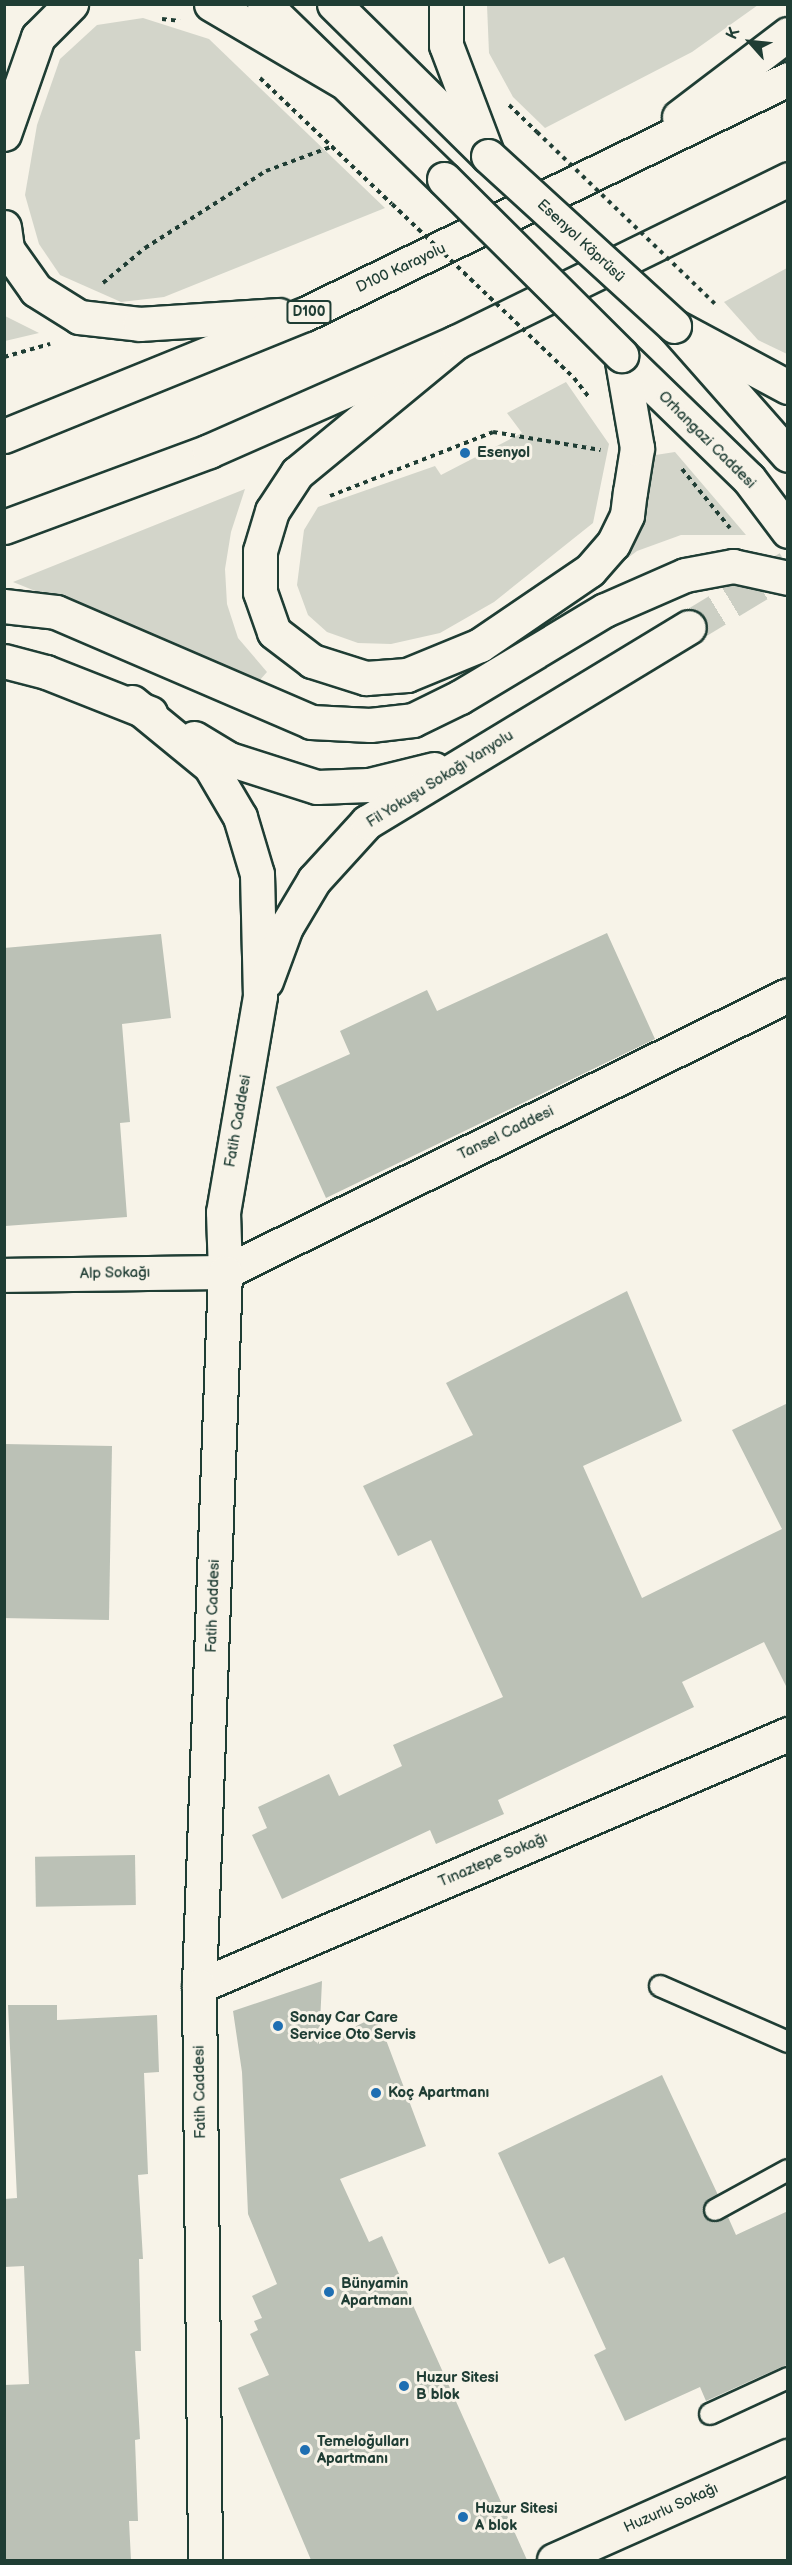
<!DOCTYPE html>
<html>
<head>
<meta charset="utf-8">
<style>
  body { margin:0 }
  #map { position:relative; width:792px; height:2565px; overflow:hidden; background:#f7f3e8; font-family:"Balsamiq Sans",sans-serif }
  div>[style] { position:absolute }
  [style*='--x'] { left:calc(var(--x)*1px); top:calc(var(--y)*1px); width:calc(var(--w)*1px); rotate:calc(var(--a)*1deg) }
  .green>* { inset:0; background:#d3d5ca }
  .building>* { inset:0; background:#bbc1b6; transform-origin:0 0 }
  .secondary-tunnel>* { height:33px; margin-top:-16.5px; transform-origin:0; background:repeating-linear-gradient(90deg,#cccfc4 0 33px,transparent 0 49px) }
  .path>* { height:4px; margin-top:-2px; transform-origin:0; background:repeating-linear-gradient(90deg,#1f3d34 0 4.5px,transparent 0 9px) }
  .roads { filter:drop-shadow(2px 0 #1f3d34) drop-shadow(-2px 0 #1f3d34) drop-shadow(0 2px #1f3d34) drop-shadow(0 -2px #1f3d34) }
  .lane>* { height:20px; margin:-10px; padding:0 10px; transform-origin:10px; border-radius:10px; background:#f7f3e8 }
  .street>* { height:33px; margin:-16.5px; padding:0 16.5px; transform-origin:16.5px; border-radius:16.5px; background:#f7f3e8 }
  .secondary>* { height:33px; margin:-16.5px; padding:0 16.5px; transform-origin:16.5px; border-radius:16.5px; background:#f7f3e8 }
  .highway>* { height:33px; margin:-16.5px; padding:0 16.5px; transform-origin:16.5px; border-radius:16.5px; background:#f7f3e8 }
  .path-bridge>* { height:4px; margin-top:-2px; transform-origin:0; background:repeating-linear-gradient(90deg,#1f3d34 0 4.5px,transparent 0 9px) }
  .bridges { filter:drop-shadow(2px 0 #1f3d34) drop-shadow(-2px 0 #1f3d34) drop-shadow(0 2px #1f3d34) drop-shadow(0 -2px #1f3d34) }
  .secondary-bridge>* { height:33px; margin:-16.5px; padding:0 16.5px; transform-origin:16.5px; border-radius:16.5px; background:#f7f3e8 }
  .dots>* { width:16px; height:16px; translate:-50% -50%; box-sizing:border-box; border:3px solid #f7f3e8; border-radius:50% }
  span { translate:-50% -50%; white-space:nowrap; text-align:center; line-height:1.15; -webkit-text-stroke:6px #f7f3e8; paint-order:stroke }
  .shield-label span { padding:2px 4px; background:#f7f3e8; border:2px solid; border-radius:4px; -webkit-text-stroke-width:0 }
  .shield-label { font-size:14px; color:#1f3d34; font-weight:700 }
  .street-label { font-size:15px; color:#1f3d34 }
  .poi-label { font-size:15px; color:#1f3d34; font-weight:700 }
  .left { translate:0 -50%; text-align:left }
  .frame { position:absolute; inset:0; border:6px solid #1f3d34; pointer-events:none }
  .north { position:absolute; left:720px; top:12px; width:60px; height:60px; -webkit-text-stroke:4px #f7f3e8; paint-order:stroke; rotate:297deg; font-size:16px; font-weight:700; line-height:24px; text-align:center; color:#1f3d34 }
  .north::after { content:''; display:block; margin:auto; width:21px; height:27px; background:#1f3d34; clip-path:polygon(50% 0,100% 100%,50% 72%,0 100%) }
</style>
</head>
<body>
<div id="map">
  <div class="green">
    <i style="clip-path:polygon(487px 5px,487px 4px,758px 5px,692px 52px,545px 128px,513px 97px,489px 53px)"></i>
    <i style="clip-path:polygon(143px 18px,209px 39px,385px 208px,164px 297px,121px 302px,60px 275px,39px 244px,25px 195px,37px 125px,60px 59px,97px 25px)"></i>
    <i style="clip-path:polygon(787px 268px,787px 354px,758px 340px,724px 302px)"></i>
    <i style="clip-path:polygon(5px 314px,5px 316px,39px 333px,5px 341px)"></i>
    <i style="clip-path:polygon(566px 382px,609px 444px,593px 523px,494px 602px,440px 633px,391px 644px,358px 643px,327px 632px,308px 615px,297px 585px,304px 530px,318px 507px,435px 466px,441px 475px,522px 433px,507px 413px)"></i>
    <i style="clip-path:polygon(675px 452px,746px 535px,681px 535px,637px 551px,608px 573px,648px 494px,649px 456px)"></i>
    <i style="clip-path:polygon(245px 489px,231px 532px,225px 569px,227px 604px,238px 638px,267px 672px,259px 681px,13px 582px)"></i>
  </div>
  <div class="building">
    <i style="clip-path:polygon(607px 933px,655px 1039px,326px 1198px,276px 1087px,350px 1054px,340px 1031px,427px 990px,437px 1011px)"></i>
    <i style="clip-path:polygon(161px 934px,171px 1018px,122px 1024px,130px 1122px,120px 1123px,127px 1217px,5px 1226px,4px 948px)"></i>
    <i style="clip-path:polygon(627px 1291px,682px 1421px,583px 1466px,642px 1598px,782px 1529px,732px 1430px,788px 1403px,788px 1690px,764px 1642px,682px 1682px,694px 1707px,498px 1800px,504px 1814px,436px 1844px,430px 1830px,282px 1899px,252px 1835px,267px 1828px,258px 1807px,329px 1774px,339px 1796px,402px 1766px,393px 1745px,503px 1697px,431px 1540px,398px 1556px,363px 1486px,473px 1435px,446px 1383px)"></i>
    <i style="left:112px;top:1446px;width:174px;height:108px;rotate:91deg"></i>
    <i style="left:135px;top:1855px;width:50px;height:100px;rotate:89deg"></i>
    <i style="clip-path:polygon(322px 1981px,319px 2044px,377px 2016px,426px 2146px,340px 2179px,369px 2242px,382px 2236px,527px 2560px,311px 2560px,238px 2388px,269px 2375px,250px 2334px,258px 2330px,254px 2321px,262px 2318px,252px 2296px,277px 2284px,248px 2214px,242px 2072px,233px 2011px)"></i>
    <i style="clip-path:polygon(8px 2005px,57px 2005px,57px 2020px,157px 2015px,159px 2072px,144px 2073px,148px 2174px,138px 2175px,143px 2259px,139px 2259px,141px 2351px,135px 2351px,140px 2439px,135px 2440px,138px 2521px,129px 2521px,131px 2560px,6px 2560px,4px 2385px,29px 2384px,24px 2266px,4px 2267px,4px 2199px,17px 2198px)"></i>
    <i style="clip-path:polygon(662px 2075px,718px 2195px,705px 2203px,705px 2216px,715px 2222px,728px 2217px,736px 2235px,788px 2211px,788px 2364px,706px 2401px,700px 2387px,625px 2421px,594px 2355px,606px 2349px,564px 2257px,549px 2264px,498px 2153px)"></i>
  </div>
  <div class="secondary-tunnel">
    <i style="--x:689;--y:627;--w:116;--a:-31.2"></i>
  </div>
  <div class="path">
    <i style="--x:162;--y:19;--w:18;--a:6"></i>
    <i style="--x:260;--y:78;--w:182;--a:43.7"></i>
    <i style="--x:509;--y:105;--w:39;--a:44"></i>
    <i style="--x:103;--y:283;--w:55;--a:-39.8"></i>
    <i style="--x:145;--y:248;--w:143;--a:-32.5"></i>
    <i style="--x:266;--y:171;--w:72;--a:-20.5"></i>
    <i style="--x:4;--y:357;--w:48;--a:-15.8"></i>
    <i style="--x:574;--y:378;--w:24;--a:52"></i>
    <i style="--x:682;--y:469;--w:76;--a:50.9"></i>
    <i style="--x:330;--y:496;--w:175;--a:-21.4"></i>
    <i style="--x:493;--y:432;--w:109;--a:9.5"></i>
  </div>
  <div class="roads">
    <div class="lane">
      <i style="--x:660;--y:1986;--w:140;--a:23.6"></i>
      <i style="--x:715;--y:2210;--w:83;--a:-28.7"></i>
      <i style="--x:710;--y:2414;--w:86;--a:-24.8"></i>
    </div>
    <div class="street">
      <i style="--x:4;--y:1275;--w:221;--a:-0.8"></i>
      <i style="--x:225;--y:1272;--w:627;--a:-26.2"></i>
      <i style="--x:199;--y:1986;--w:641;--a:-23.16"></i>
      <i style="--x:554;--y:2560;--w:256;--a:-24"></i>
    </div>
    <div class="secondary">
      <i style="--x:264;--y:4;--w:251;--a:44.2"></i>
      <i style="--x:334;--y:4;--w:216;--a:44.6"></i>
      <i style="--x:676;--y:328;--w:169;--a:48.6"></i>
      <i style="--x:621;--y:355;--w:178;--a:44.1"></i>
      <i style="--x:749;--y:479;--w:65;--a:53.1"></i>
      <i style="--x:4;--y:661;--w:43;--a:14.7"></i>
      <i style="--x:46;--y:672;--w:112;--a:21.5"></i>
      <i style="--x:132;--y:702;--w:101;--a:39.4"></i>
      <i style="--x:210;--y:766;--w:59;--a:59.5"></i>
      <i style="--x:240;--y:817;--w:59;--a:73.4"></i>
      <i style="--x:257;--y:874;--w:122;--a:88.6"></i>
      <i style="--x:260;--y:996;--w:219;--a:99.7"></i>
      <i style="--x:223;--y:1212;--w:60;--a:88.1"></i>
      <i style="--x:225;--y:1272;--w:714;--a:92.09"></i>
      <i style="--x:199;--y:1986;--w:574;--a:89.4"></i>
      <i style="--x:194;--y:738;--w:41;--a:31"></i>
      <i style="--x:229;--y:759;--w:92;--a:17.7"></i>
      <i style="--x:317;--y:787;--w:52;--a:-2.2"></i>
      <i style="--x:369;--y:785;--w:67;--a:-13.8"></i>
      <i style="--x:266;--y:981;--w:58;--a:-69.7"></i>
      <i style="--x:286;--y:927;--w:55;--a:-59.2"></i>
      <i style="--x:314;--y:880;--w:79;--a:-47.6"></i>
      <i style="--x:367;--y:822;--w:376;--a:-31.2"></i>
    </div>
    <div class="highway">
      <i style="--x:211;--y:4;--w:152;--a:30.4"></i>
      <i style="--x:446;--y:4;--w:41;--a:90"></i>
      <i style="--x:446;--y:45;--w:119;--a:69.3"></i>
      <i style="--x:679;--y:117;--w:137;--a:-37.3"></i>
      <i style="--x:4;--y:134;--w:103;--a:-70.7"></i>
      <i style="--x:38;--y:37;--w:47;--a:-45"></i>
      <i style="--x:4;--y:227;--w:22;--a:82"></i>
      <i style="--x:7;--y:249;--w:50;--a:54.7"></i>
      <i style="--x:36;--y:290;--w:51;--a:32.1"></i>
      <i style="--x:79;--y:317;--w:61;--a:6.5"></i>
      <i style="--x:140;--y:324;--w:139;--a:-3.7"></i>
      <i style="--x:674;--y:326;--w:129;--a:28.2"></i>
      <i style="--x:456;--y:342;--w:206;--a:140.5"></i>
      <i style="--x:297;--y:473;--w:45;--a:123.3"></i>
      <i style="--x:272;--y:511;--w:42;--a:106.7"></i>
      <i style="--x:260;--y:551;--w:41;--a:90"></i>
      <i style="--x:260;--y:592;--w:42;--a:70.7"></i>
      <i style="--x:274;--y:632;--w:48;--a:37.3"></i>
      <i style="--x:312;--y:661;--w:57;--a:17.5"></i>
      <i style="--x:366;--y:678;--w:41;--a:-4.2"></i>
      <i style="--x:407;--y:675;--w:79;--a:-22.3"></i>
      <i style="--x:480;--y:645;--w:133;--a:-34.3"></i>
      <i style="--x:590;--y:570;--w:35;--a:-49"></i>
      <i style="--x:613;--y:544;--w:32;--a:-64"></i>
      <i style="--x:627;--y:515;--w:23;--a:-83"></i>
      <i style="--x:630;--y:492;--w:45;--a:-81"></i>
      <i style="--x:637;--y:448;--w:94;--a:-99.8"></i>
      <i style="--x:4;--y:436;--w:325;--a:-22.1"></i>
      <i style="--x:305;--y:314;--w:537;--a:-25.94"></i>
      <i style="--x:4;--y:527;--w:219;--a:-20.3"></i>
      <i style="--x:209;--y:451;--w:270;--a:-23.8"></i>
      <i style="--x:456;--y:342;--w:370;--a:-26.1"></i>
      <i style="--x:4;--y:606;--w:52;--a:6.6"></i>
      <i style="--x:56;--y:612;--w:278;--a:23.3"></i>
      <i style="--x:311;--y:722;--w:59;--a:2.9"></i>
      <i style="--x:370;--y:725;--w:43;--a:-6.6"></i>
      <i style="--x:413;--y:720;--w:52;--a:-26.1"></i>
      <i style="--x:460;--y:697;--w:169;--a:-31"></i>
      <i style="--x:605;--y:610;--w:87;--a:-23.6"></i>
      <i style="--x:685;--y:575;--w:49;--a:-10.6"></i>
      <i style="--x:733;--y:566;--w:56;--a:12.3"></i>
    </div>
  </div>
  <div class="path-bridge">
    <i style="--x:537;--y:132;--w:250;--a:44"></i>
    <i style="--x:392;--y:204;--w:252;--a:43.7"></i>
  </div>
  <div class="bridges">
    <div class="secondary-bridge">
      <i style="--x:488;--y:156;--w:252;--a:42.4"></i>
      <i style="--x:444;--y:179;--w:250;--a:44.8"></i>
    </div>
  </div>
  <div class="dots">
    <i style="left:465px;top:453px;background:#1f6fb2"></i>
    <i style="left:278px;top:2026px;background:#1f6fb2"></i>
    <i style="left:376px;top:2093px;background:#1f6fb2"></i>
    <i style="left:329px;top:2292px;background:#1f6fb2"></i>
    <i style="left:404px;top:2386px;background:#1f6fb2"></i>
    <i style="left:305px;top:2450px;background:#1f6fb2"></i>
    <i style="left:463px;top:2517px;background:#1f6fb2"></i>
  </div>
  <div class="shield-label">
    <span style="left:309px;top:312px">D100</span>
  </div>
  <div class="street-label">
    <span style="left:581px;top:241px;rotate:43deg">Esenyol Köprüsü</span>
    <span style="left:401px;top:268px;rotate:-25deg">D100 Karayolu</span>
    <span style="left:707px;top:440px;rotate:45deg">Orhangazi Caddesi</span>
    <span style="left:440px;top:779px;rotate:-32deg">Fil Yokuşu Sokağı Yanyolu</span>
    <span style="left:238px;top:1121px;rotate:-80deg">Fatih Caddesi</span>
    <span style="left:506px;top:1133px;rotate:-26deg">Tansel Caddesi</span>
    <span style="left:115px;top:1273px;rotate:-1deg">Alp Sokağı</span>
    <span style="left:213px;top:1606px;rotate:-88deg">Fatih Caddesi</span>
    <span style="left:493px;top:1860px;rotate:-23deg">Tınaztepe Sokağı</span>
    <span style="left:200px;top:2092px;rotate:-91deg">Fatih Caddesi</span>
    <span style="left:671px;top:2508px;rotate:-24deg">Huzurlu Sokağı</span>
  </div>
  <div class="poi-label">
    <span class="left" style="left:477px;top:453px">Esenyol</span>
    <span class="left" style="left:290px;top:2026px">Sonay Car Care<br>Service Oto Servis</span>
    <span class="left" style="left:388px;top:2093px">Koç Apartmanı</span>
    <span class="left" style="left:341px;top:2292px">Bünyamin<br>Apartmanı</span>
    <span class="left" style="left:416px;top:2386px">Huzur Sitesi<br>B blok</span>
    <span class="left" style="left:317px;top:2450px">Temeloğulları<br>Apartmanı</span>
    <span class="left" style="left:475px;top:2517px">Huzur Sitesi<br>A blok</span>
  </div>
  <div class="frame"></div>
  <div class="north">K</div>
</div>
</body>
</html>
